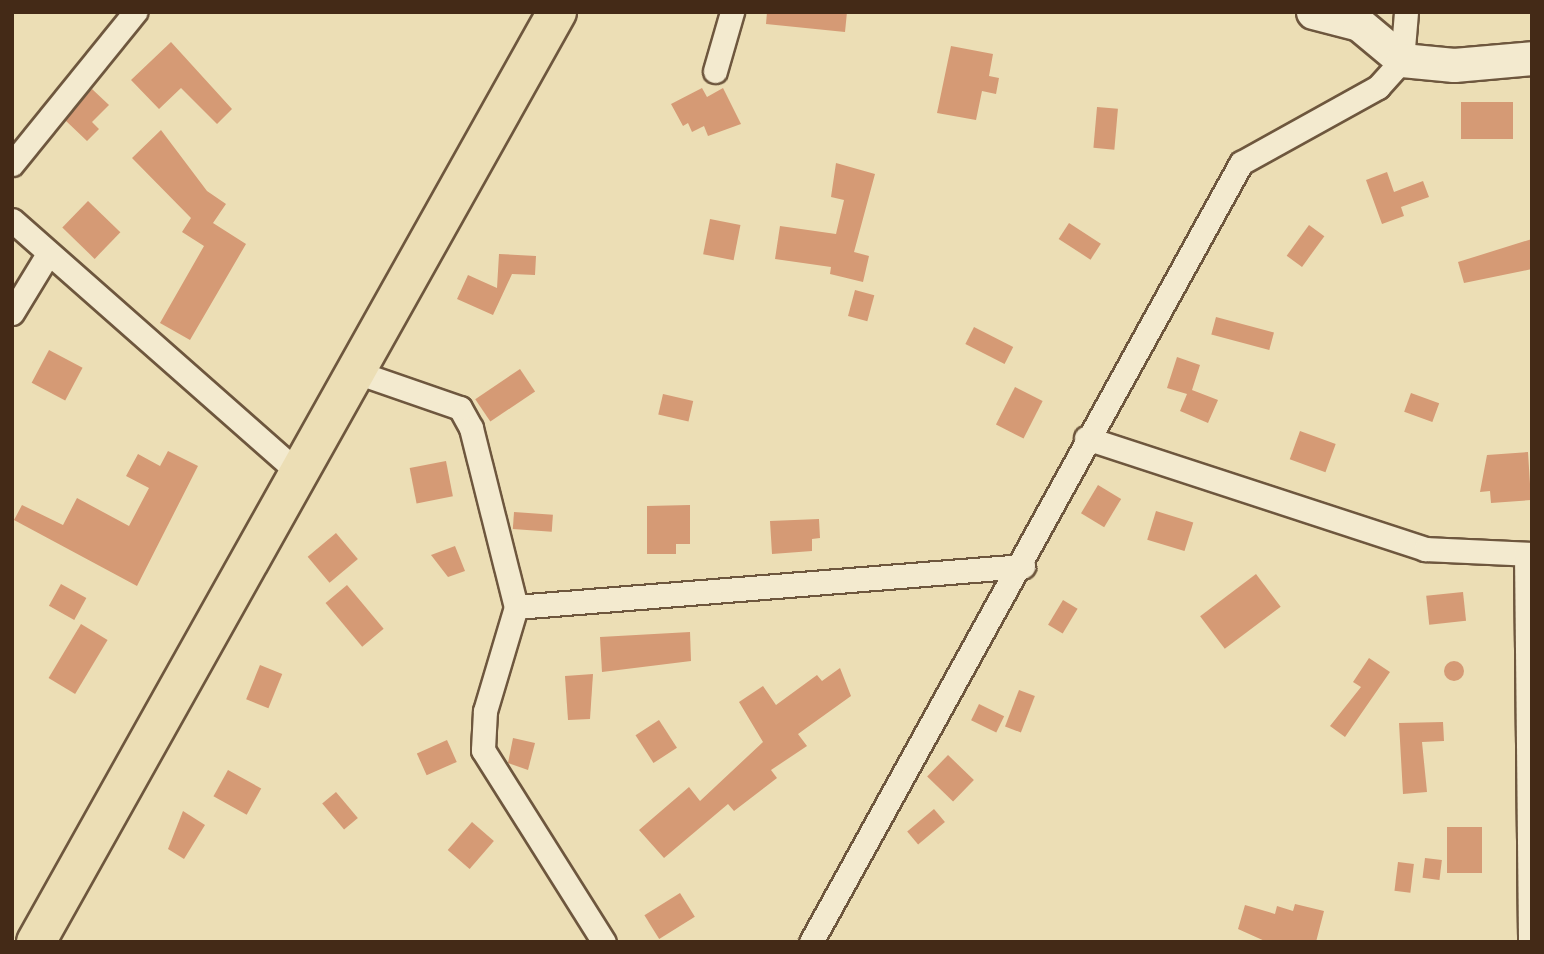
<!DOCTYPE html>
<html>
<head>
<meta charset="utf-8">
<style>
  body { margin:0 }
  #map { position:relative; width:1544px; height:954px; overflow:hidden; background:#ecdeb5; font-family:"IM FELL DW Pica",serif }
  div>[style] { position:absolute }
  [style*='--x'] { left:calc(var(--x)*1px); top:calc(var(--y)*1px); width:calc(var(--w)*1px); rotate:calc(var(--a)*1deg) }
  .building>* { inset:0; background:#d59a75; transform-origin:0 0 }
  .round { border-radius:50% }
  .roads { filter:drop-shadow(2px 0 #6e573e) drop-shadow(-2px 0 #6e573e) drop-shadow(0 2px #6e573e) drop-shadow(0 -2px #6e573e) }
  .street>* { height:23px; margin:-11.5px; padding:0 11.5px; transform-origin:11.5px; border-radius:11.5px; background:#f3eacf }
  .secondary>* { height:33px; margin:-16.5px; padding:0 16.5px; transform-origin:16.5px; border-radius:16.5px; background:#f3eacf }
  .highway>* { height:38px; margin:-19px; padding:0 19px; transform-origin:19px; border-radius:19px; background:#ecdeb5 }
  span { translate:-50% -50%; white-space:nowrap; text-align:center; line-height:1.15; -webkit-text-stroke:6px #f3eacf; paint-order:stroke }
  .frame { position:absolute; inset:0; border:14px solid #442a17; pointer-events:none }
</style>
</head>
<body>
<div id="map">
  <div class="building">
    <i style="clip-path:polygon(767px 12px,847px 12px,845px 32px,766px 24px)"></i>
    <i style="clip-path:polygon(171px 42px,232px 109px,217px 124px,181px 88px,159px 109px,131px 80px)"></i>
    <i style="clip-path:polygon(951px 46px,993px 54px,989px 76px,999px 78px,996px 94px,982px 91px,976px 120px,937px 113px)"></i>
    <i style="clip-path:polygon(702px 88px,707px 97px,723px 88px,741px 124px,708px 136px,704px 126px,692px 132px,688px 123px,683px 126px,671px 104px)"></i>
    <i style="clip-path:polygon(92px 89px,109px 105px,92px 122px,99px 129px,87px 141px,65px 120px)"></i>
    <i style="left:1461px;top:102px;width:52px;height:37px"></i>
    <i style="left:1097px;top:107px;width:21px;height:41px;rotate:5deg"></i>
    <i style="clip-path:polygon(161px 130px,207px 191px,226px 204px,213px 223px,246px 244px,190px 340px,160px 323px,204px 246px,182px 232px,191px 218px,132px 158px)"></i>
    <i style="clip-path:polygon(836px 163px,875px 174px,854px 252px,869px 256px,863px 282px,830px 274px,831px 267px,775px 259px,780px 226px,836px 234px,844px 200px,831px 197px)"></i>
    <i style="clip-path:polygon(1387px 172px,1394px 192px,1423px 181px,1429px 197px,1401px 207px,1404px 216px,1382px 224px,1366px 180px)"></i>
    <i style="left:88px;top:201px;width:45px;height:37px;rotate:44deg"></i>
    <i style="left:710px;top:219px;width:31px;height:36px;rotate:11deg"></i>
    <i style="left:1069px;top:223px;width:38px;height:19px;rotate:33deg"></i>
    <i style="left:1309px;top:225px;width:19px;height:38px;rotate:36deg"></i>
    <i style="clip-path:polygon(1532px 239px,1532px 269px,1464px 283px,1458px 262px)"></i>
    <i style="clip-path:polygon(499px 254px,536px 256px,535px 275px,512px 274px,493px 315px,457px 299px,468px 275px,497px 288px)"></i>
    <i style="left:855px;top:290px;width:20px;height:27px;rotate:15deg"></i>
    <i style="left:1216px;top:317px;width:60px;height:18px;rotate:15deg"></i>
    <i style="left:974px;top:327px;width:44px;height:19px;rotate:27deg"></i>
    <i style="left:49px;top:350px;width:38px;height:37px;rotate:28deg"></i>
    <i style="clip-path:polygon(1177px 357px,1200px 365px,1192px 390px,1218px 400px,1208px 423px,1180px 411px,1187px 394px,1167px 388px)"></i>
    <i style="left:520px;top:369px;width:27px;height:54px;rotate:56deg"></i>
    <i style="left:1015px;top:387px;width:31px;height:42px;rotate:27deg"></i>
    <i style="left:1411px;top:393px;width:30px;height:20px;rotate:20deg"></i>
    <i style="left:663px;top:394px;width:31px;height:21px;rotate:13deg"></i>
    <i style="left:1300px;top:431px;width:38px;height:30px;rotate:20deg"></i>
    <i style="clip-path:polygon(168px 451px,198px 466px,137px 586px,14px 520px,22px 505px,63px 525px,77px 498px,129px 526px,149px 488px,126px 476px,138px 454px,160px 466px)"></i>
    <i style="clip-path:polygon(1528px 452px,1531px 500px,1491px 503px,1490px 491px,1480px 492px,1487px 455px)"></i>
    <i style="left:446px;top:461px;width:36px;height:37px;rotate:79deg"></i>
    <i style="left:1098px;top:485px;width:27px;height:33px;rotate:31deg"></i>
    <i style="clip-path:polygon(690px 505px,690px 544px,676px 544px,676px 554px,647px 554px,647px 506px)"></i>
    <i style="left:1156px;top:511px;width:39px;height:30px;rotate:17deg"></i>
    <i style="left:514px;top:512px;width:39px;height:17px;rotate:4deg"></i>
    <i style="clip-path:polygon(819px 519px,820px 538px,812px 539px,812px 551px,772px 554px,770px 521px)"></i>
    <i style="left:336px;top:533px;width:34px;height:37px;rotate:50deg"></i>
    <i style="clip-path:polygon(455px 546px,465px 571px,448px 577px,431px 555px)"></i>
    <i style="left:1256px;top:574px;width:41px;height:70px;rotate:53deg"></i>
    <i style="left:61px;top:584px;width:29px;height:25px;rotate:29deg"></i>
    <i style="left:347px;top:585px;width:57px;height:28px;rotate:50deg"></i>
    <i style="left:1463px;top:592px;width:29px;height:37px;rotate:84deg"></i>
    <i style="left:1063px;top:600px;width:17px;height:29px;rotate:31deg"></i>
    <i style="left:81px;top:624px;width:31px;height:63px;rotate:31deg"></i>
    <i style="clip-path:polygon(690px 632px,691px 661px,602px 672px,600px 637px)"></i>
    <i style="clip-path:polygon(1369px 658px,1390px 672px,1345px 737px,1330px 726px,1361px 687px,1353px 682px)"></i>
    <i class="round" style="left:1444px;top:661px;width:20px;height:20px"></i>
    <i style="left:260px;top:665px;width:24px;height:37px;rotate:22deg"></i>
    <i style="clip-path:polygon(840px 668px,851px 696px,798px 734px,807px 746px,771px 770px,777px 778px,734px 811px,728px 804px,664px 858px,639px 830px,689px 787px,700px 801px,763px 742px,739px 702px,763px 686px,776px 705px,817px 675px,822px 681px)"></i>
    <i style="clip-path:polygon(593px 674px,590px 719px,568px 720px,565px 676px)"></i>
    <i style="left:1019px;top:690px;width:17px;height:39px;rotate:21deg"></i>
    <i style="left:979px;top:704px;width:28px;height:18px;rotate:26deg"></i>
    <i style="left:659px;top:720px;width:33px;height:28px;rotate:57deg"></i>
    <i style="clip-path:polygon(1443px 722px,1444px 741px,1422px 742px,1427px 792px,1403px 794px,1399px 723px)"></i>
    <i style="clip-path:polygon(513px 738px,535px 743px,528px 770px,508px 763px)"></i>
    <i style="left:447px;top:740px;width:24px;height:33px;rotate:66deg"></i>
    <i style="left:948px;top:755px;width:36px;height:30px;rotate:44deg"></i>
    <i style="left:228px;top:770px;width:38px;height:30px;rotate:29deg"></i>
    <i style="left:336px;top:792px;width:34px;height:18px;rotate:50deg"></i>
    <i style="left:934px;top:809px;width:17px;height:35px;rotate:50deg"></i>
    <i style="clip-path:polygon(183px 811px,205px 825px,184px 859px,168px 849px)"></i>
    <i style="left:472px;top:822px;width:29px;height:37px;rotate:41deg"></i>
    <i style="left:1447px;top:827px;width:35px;height:46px"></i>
    <i style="left:1425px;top:858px;width:17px;height:20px;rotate:7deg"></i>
    <i style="left:1398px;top:862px;width:16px;height:29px;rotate:7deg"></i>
    <i style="left:680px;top:893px;width:28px;height:42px;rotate:58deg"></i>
    <i style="clip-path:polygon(1295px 904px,1324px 911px,1316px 942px,1267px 942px,1238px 929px,1245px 905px,1275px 914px,1277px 906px,1293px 911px)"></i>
  </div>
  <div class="roads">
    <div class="street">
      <i style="--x:715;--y:71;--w:61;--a:-73.9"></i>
      <i style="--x:12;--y:164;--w:196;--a:-51"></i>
      <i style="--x:12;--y:220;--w:383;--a:41.4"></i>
      <i style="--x:12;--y:313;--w:69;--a:-58.6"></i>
      <i style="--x:356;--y:372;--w:110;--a:19.1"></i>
      <i style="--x:460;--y:408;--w:23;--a:61"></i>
      <i style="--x:471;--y:428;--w:185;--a:75.9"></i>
      <i style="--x:516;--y:607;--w:509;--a:-4.62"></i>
      <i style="--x:1086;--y:438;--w:357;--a:18.1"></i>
      <i style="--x:1425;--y:549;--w:107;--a:2.7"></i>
      <i style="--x:1526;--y:554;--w:388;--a:89.4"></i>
      <i style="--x:516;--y:607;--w:109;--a:106.6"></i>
      <i style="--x:485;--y:711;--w:39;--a:93"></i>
      <i style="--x:483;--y:750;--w:227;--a:57.8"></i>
      <i style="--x:811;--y:942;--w:890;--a:-61.1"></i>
      <i style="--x:1241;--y:163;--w:157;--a:-29"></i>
      <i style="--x:1378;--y:87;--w:36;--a:-48"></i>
      <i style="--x:1402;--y:60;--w:48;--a:-85.2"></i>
    </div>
    <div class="secondary">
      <i style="--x:1313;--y:12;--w:48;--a:14.6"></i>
      <i style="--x:1359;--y:24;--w:56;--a:39.9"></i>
      <i style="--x:1402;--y:60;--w:52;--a:5.5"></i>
      <i style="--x:1454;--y:65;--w:78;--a:-5.1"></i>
    </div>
    <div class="highway">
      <i style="--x:36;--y:942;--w:1066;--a:-60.74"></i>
    </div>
  </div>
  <div class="frame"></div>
</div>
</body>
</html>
